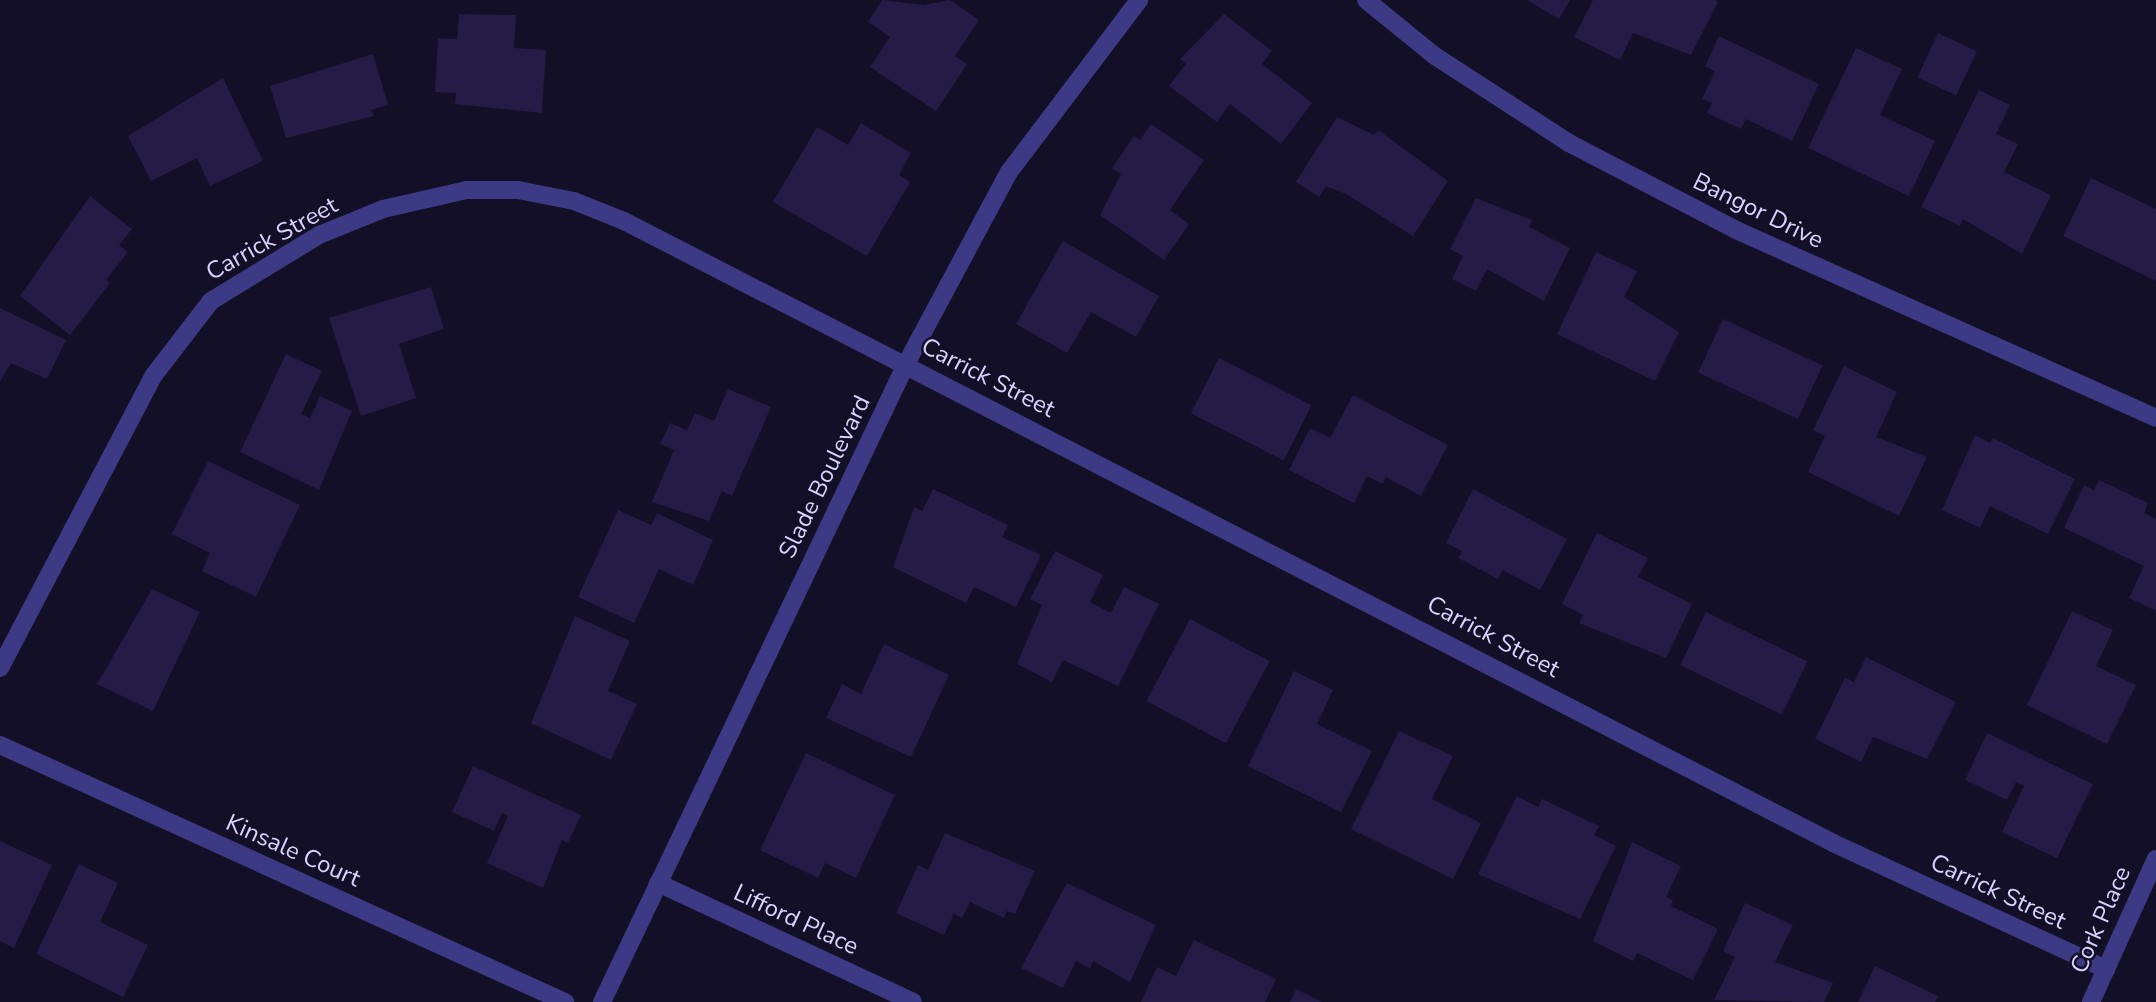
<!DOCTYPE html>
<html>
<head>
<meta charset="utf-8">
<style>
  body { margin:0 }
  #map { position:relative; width:2156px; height:1002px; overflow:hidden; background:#130f26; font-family:"Nunito Sans",sans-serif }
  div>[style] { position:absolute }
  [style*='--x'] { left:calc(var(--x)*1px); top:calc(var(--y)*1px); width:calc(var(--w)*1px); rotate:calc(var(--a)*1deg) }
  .building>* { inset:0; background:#241b47; transform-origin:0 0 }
  .minor>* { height:18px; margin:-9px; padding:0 9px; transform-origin:9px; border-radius:9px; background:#3d3a85 }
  span { translate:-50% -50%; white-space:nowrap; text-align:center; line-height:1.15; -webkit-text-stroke:5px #130f26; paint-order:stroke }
  .street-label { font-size:24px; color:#d9d4ff }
</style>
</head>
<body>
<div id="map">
  <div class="building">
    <i style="clip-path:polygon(882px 0,924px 5px,950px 0,979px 20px,955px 56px,967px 64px,936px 111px,870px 67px,890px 37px,868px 22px)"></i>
    <i style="clip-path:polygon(1527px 0,1570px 0,1559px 19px)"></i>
    <i style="clip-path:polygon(1593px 0,1715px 0,1718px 2px,1691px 55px,1633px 33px,1620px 60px,1574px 37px)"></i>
    <i style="clip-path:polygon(459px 14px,516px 15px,514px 48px,546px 50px,542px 113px,455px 104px,456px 93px,435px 92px,438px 38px,457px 39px)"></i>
    <i style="clip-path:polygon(1224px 14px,1272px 51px,1262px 64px,1312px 103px,1281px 144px,1230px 104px,1217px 122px,1169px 86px,1186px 64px,1180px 59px)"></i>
    <i style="left:1938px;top:33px;width:43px;height:49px;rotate:25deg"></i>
    <i style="clip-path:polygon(1719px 36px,1819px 84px,1792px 141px,1746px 119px,1741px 129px,1707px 113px,1712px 103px,1702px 99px,1715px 71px,1705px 66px)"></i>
    <i style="clip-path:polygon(1856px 48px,1902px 69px,1880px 115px,1935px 141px,1909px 196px,1808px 148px)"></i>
    <i style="clip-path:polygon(373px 54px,388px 105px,371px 110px,374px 116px,286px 138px,270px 86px)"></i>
    <i style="clip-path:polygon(223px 78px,263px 161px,210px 186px,197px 158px,151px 181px,128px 136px)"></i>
    <i style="clip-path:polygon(1979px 90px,2010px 105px,1996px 134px,2018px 144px,2004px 172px,2051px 195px,2022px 254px,1963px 219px,1960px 226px,1921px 207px)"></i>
    <i style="clip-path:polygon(1337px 117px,1374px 135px,1378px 130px,1448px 181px,1413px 236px,1346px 194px,1326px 186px,1319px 197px,1296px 182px)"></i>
    <i style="clip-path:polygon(861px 123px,911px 153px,899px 175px,910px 182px,867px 256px,773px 202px,817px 127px,848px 145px)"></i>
    <i style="clip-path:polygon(1151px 124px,1204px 160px,1170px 210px,1189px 224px,1164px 260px,1100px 215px,1121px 174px,1112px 168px,1134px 136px,1140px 140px)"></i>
    <i style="clip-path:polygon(2091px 178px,2156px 209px,2156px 281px,2063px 236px)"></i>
    <i style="clip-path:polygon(90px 196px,132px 229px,119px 245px,128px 252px,106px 280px,110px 283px,70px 335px,20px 296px)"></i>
    <i style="clip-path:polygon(1476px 198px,1532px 220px,1529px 227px,1570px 248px,1544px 301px,1487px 269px,1476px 291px,1452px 279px,1463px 256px,1450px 249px)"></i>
    <i style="clip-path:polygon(1063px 241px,1159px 296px,1136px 337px,1091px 312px,1067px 353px,1016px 324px)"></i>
    <i style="clip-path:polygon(1596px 252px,1637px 271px,1624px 297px,1679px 332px,1655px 381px,1557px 334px)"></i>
    <i style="clip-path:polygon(431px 287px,444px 329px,399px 344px,416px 398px,361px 416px,329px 318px)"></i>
    <i style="clip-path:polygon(0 308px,66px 340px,47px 379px,11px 363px,0 382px)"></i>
    <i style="left:1723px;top:319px;width:110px;height:59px;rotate:25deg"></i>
    <i style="clip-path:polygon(286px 354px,322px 371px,301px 414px,310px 418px,320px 396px,352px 411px,319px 490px,240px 452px)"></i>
    <i style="left:1219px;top:358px;width:104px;height:62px;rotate:27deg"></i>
    <i style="clip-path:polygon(1844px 366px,1897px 392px,1876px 437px,1927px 457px,1899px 516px,1808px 472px,1825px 436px,1813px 430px)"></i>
    <i style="clip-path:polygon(728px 389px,771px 407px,732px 496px,722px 491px,709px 521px,652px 502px,674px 450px,660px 444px,670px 423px,687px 430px,695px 413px,714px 421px)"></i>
    <i style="clip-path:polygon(1353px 395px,1448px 445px,1421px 496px,1386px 477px,1383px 484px,1367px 476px,1354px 503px,1289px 470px,1310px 428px,1330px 438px)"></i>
    <i style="clip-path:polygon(1975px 435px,1990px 443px,1993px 438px,2075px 479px,2048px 534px,1990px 506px,1980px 528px,1942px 510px)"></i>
    <i style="clip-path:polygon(208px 461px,300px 505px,256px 597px,202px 571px,210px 553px,172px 534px)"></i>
    <i style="clip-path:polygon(2099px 480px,2148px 503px,2144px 513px,2156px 519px,2156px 611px,2129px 598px,2144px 566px,2064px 528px,2084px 485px,2094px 490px)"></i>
    <i style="clip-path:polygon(933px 489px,1008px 525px,1002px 537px,1041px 555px,1016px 607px,974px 587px,966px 603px,893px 567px,914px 507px,922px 511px)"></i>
    <i style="clip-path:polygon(1473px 489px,1567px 539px,1540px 590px,1503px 570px,1498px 579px,1458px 558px,1462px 551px,1446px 543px)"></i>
    <i style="clip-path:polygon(618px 510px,651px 525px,657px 513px,713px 540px,693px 585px,659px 569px,634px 623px,578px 597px)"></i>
    <i style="clip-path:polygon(1597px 533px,1648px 558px,1638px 577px,1692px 604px,1666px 658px,1579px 623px,1583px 615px,1562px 604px)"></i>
    <i style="clip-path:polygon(1055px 551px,1103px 575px,1090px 602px,1111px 613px,1124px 587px,1159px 604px,1118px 686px,1063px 660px,1052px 682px,1017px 664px,1042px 605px,1030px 599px)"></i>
    <i style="clip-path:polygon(152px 589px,200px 612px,153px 711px,97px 684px)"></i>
    <i style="clip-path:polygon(2072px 611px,2113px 630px,2096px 666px,2136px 685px,2107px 744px,2027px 705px)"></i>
    <i style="left:1706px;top:612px;width:113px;height:59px;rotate:26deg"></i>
    <i style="clip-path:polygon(575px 616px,630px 641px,608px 691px,637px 704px,611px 760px,531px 723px)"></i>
    <i style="left:1190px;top:619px;width:90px;height:93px;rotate:28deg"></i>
    <i style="clip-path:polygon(884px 644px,949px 675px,911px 757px,826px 718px,842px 684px,861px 694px)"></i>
    <i style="clip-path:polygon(1866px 657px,1956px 702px,1927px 759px,1873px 737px,1861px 762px,1815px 739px,1845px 678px,1854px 682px)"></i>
    <i style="clip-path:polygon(1294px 671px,1333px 690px,1317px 724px,1372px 751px,1341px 812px,1248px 766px)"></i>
    <i style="clip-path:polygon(1399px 731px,1453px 756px,1432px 799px,1481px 823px,1453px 879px,1351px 829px)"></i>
    <i style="clip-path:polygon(1987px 733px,2093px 784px,2057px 858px,2002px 832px,2024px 786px,2016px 782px,2007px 800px,1965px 780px)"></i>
    <i style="clip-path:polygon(806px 753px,895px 795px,856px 878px,825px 863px,818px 878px,760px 850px)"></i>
    <i style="clip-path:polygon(473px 766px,581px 815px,568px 843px,562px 840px,543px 888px,487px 863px,508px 816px,502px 813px,494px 831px,452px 812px)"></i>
    <i style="clip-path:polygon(1517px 796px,1538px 807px,1542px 799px,1599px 826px,1594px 835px,1616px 846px,1580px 919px,1478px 874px)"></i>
    <i style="clip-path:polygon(945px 833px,1035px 871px,1015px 914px,1007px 911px,1004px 918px,970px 902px,962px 918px,954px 914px,944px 935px,896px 913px,918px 865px,928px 870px)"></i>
    <i style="clip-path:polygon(0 841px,52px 865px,14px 948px,0 941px)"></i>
    <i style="clip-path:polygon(1632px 842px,1681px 866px,1666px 897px,1673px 900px,1671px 906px,1718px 929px,1693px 980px,1637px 953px,1633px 961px,1593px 941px)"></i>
    <i style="clip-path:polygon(79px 864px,118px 883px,100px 922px,148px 945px,123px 997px,36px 954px)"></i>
    <i style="clip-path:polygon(1067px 883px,1156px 925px,1130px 982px,1093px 961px,1090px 968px,1076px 961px,1063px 988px,1021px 968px)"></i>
    <i style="clip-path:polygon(1745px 903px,1793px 925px,1775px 962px,1833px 983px,1824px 1002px,1714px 1000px,1735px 957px,1723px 951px)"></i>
    <i style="clip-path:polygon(1194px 940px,1276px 979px,1265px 1002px,1141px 1002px,1157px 967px,1176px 976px)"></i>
    <i style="clip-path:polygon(1875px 966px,1938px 996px,1935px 1002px,1858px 1002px)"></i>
    <i style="clip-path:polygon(1296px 989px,1322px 1002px,1290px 1002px)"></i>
  </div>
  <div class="minor">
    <i style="--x:1366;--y:0;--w:89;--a:39.1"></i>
    <i style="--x:1435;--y:56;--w:160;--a:33"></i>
    <i style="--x:1569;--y:143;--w:188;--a:27.5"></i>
    <i style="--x:1736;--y:230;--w:460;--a:24.1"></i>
    <i style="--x:0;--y:668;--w:331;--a:-62.3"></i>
    <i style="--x:154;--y:375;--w:93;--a:-52.4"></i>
    <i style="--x:211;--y:301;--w:127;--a:-31.4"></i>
    <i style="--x:319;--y:235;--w:69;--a:-22.1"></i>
    <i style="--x:383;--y:209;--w:86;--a:-12.7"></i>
    <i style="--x:467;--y:190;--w:51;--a:0"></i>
    <i style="--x:518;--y:190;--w:57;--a:11.1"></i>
    <i style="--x:574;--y:201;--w:54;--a:21.8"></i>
    <i style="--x:624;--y:221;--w:1360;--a:27.22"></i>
    <i style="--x:1833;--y:843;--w:301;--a:24.8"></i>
    <i style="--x:0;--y:745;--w:621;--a:24.46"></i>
    <i style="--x:658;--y:883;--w:281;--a:25"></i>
    <i style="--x:602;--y:1002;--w:707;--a:-64.52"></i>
    <i style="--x:906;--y:364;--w:218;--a:-61.8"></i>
    <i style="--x:1009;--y:172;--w:216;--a:-52.9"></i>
    <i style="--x:2091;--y:1002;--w:157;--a:-65.6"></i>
  </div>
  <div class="street-label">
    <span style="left:1758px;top:211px;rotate:26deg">Bangor Drive</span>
    <span style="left:272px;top:239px;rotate:-29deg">Carrick Street</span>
    <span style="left:988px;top:378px;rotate:27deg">Carrick Street</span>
    <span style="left:825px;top:477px;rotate:-64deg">Slade Boulevard</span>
    <span style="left:1493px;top:637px;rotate:28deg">Carrick Street</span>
    <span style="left:293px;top:851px;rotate:24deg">Kinsale Court</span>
    <span style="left:1998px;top:892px;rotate:25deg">Carrick Street</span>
    <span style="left:796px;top:920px;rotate:25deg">Lifford Place</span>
    <span style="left:2101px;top:920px;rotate:-66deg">Cork Place</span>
  </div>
</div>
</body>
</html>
